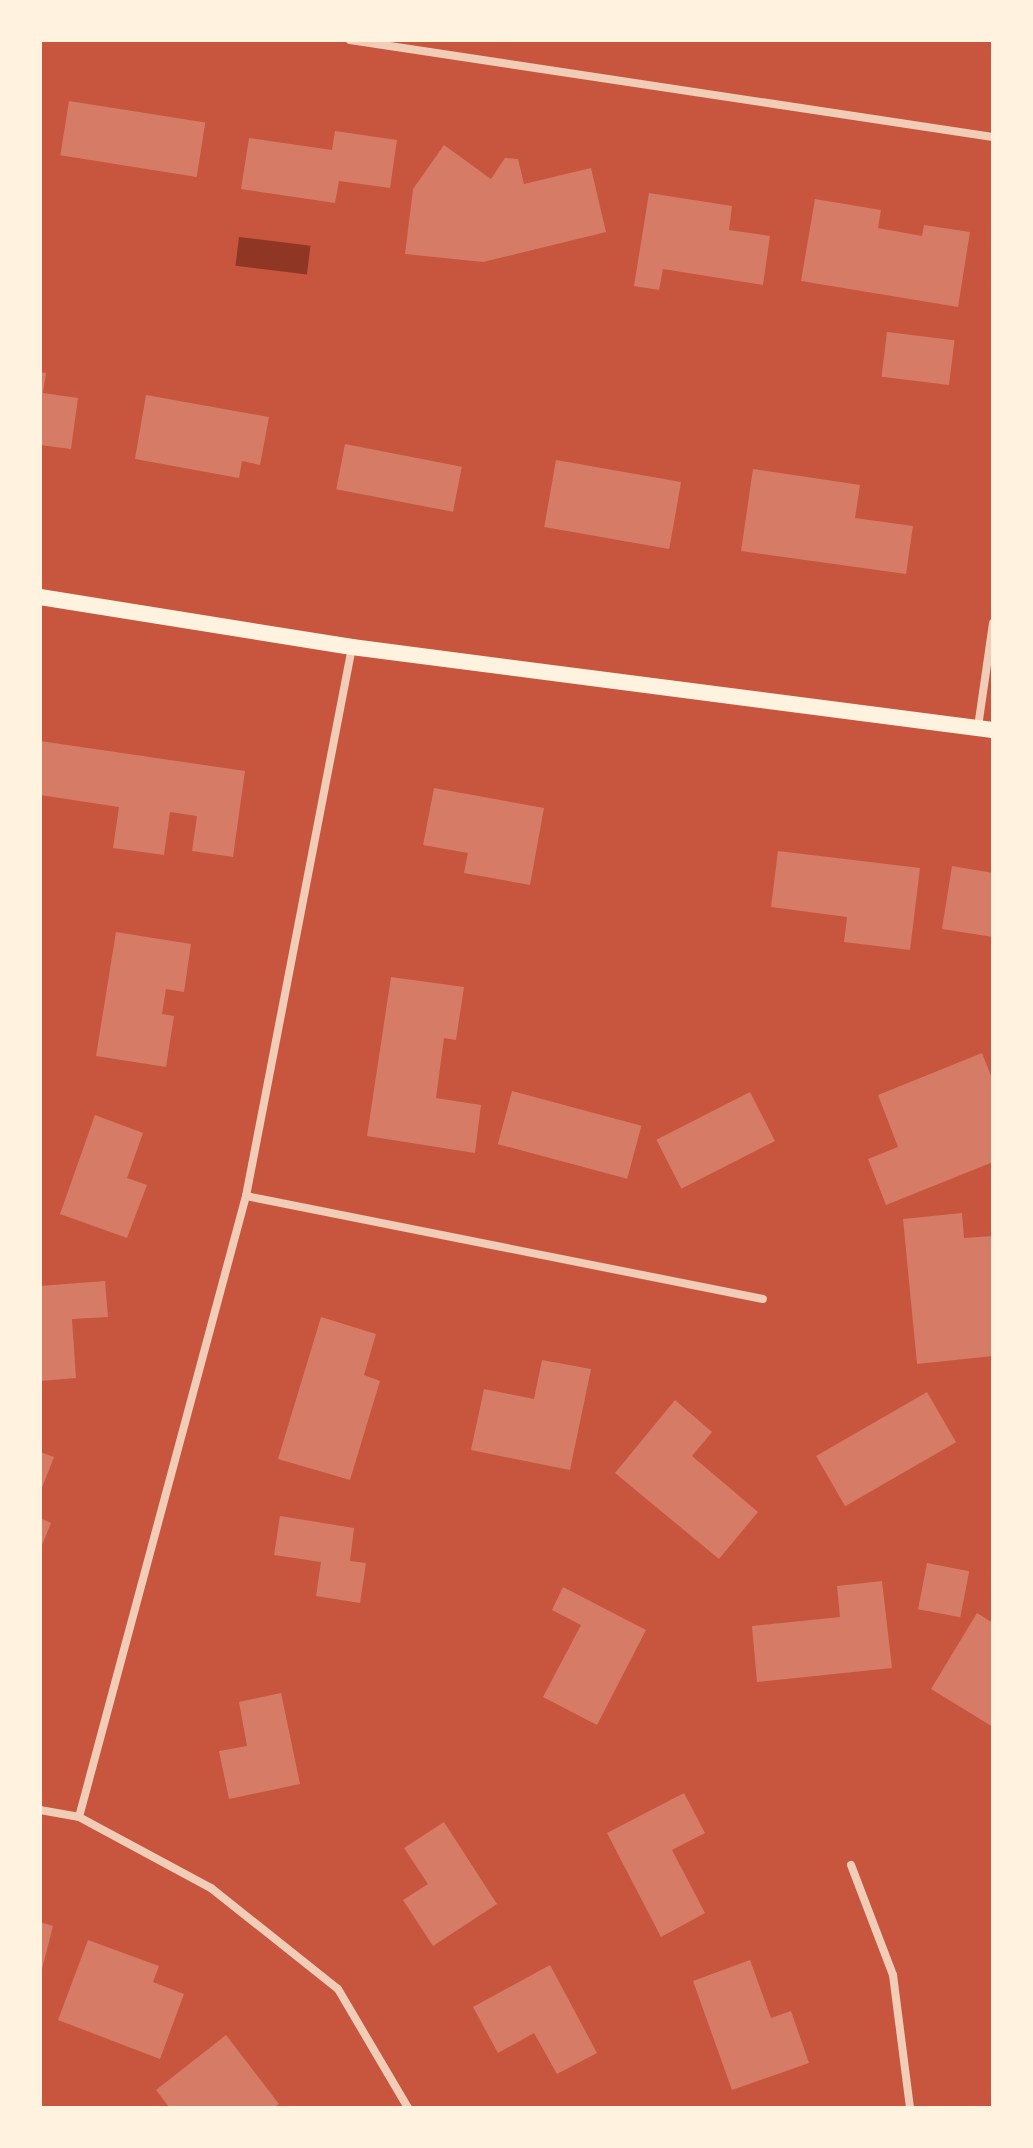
<!DOCTYPE html>
<html>
<head>
<meta charset="utf-8">
<style>
  body { margin:0 }
  #map { position:relative; width:1033px; height:2148px; overflow:hidden; background:#c8553d; font-family:"DejaVu Sans",sans-serif }
  div>[style] { position:absolute }
  [style*='--x'] { left:calc(var(--x)*1px); top:calc(var(--y)*1px); width:calc(var(--w)*1px); rotate:calc(var(--a)*1deg) }
  .water>* { inset:0; background:#8f3625; transform-origin:0 0 }
  .building>* { inset:0; background:#d67c66; transform-origin:0 0 }
  .minor>* { height:8px; margin:-4px; padding:0 4px; transform-origin:4px; border-radius:4px; background:#f1ccb7 }
  .secondary>* { height:16px; margin:-8px; padding:0 8px; transform-origin:8px; border-radius:8px; background:#fff3e0 }
  span { translate:-50% -50%; white-space:nowrap; text-align:center; line-height:1.15; -webkit-text-stroke:7px #fff3e0; paint-order:stroke }
  .frame { position:absolute; inset:0; border:42px solid #fff3e0; pointer-events:none }
</style>
</head>
<body>
<div id="map">
  <div class="water">
    <i style="left:239px;top:237px;width:72px;height:29px;rotate:7deg"></i>
  </div>
  <div class="building">
    <i style="left:69px;top:101px;width:138px;height:55px;rotate:9deg"></i>
    <i style="clip-path:polygon(335px 131px,397px 140px,390px 188px,339px 181px,335px 203px,241px 189px,249px 138px,332px 150px)"></i>
    <i style="clip-path:polygon(444px 145px,491px 179px,505px 158px,518px 159px,524px 184px,591px 168px,606px 232px,483px 262px,405px 254px,413px 189px)"></i>
    <i style="clip-path:polygon(649px 193px,732px 206px,729px 230px,770px 236px,763px 285px,663px 269px,659px 290px,634px 286px)"></i>
    <i style="clip-path:polygon(815px 199px,881px 210px,878px 228px,922px 236px,924px 225px,970px 232px,958px 307px,801px 281px)"></i>
    <i style="left:887px;top:332px;width:68px;height:45px;rotate:7deg"></i>
    <i style="clip-path:polygon(40px 372px,46px 373px,43px 393px,78px 398px,71px 449px,40px 445px)"></i>
    <i style="clip-path:polygon(146px 395px,269px 417px,260px 465px,242px 461px,239px 478px,135px 459px)"></i>
    <i style="left:345px;top:444px;width:119px;height:46px;rotate:11deg"></i>
    <i style="left:556px;top:460px;width:127px;height:68px;rotate:10deg"></i>
    <i style="clip-path:polygon(753px 469px,860px 485px,855px 518px,913px 526px,906px 574px,741px 551px)"></i>
    <i style="clip-path:polygon(40px 741px,245px 771px,233px 857px,192px 851px,197px 816px,170px 812px,164px 855px,113px 848px,119px 807px,40px 795px)"></i>
    <i style="clip-path:polygon(434px 788px,544px 808px,530px 885px,464px 873px,468px 853px,423px 845px)"></i>
    <i style="clip-path:polygon(778px 851px,920px 868px,910px 950px,844px 942px,847px 917px,771px 907px)"></i>
    <i style="clip-path:polygon(952px 866px,993px 873px,993px 937px,942px 929px)"></i>
    <i style="clip-path:polygon(116px 932px,191px 944px,184px 992px,166px 989px,162px 1014px,174px 1016px,166px 1067px,96px 1056px)"></i>
    <i style="clip-path:polygon(391px 977px,464px 987px,456px 1040px,444px 1038px,436px 1098px,481px 1105px,475px 1153px,367px 1136px)"></i>
    <i style="clip-path:polygon(982px 1053px,993px 1081px,993px 1162px,886px 1205px,868px 1159px,898px 1147px,878px 1095px)"></i>
    <i style="left:512px;top:1091px;width:134px;height:55px;rotate:15deg"></i>
    <i style="left:750px;top:1092px;width:55px;height:105px;rotate:63deg"></i>
    <i style="clip-path:polygon(95px 1115px,143px 1133px,127px 1178px,147px 1185px,127px 1238px,60px 1214px)"></i>
    <i style="clip-path:polygon(962px 1213px,964px 1238px,993px 1236px,993px 1356px,917px 1364px,903px 1219px)"></i>
    <i style="clip-path:polygon(105px 1281px,108px 1317px,72px 1319px,76px 1378px,40px 1381px,40px 1286px)"></i>
    <i style="clip-path:polygon(321px 1317px,376px 1334px,364px 1375px,380px 1381px,350px 1480px,278px 1459px)"></i>
    <i style="clip-path:polygon(542px 1360px,591px 1369px,570px 1470px,471px 1450px,484px 1389px,534px 1399px)"></i>
    <i style="left:927px;top:1392px;width:58px;height:128px;rotate:60deg"></i>
    <i style="clip-path:polygon(675px 1400px,712px 1432px,692px 1456px,758px 1512px,719px 1559px,615px 1473px)"></i>
    <i style="clip-path:polygon(40px 1452px,54px 1457px,40px 1493px)"></i>
    <i style="clip-path:polygon(280px 1516px,354px 1528px,350px 1561px,366px 1563px,360px 1603px,316px 1596px,321px 1562px,274px 1555px)"></i>
    <i style="clip-path:polygon(40px 1518px,51px 1523px,40px 1550px)"></i>
    <i style="left:927px;top:1563px;width:43px;height:47px;rotate:11deg"></i>
    <i style="clip-path:polygon(882px 1581px,892px 1668px,757px 1682px,752px 1626px,840px 1617px,837px 1586px)"></i>
    <i style="clip-path:polygon(563px 1587px,646px 1630px,597px 1725px,543px 1697px,581px 1625px,552px 1610px)"></i>
    <i style="clip-path:polygon(977px 1613px,993px 1623px,993px 1727px,931px 1689px)"></i>
    <i style="clip-path:polygon(281px 1693px,300px 1784px,229px 1799px,219px 1751px,247px 1746px,239px 1702px)"></i>
    <i style="clip-path:polygon(684px 1793px,705px 1833px,672px 1850px,705px 1913px,661px 1937px,607px 1833px)"></i>
    <i style="clip-path:polygon(444px 1822px,497px 1904px,433px 1946px,403px 1900px,428px 1884px,404px 1848px)"></i>
    <i style="clip-path:polygon(40px 1922px,53px 1926px,41px 1973px,40px 1973px)"></i>
    <i style="clip-path:polygon(88px 1940px,159px 1966px,153px 1982px,184px 1994px,160px 2059px,58px 2020px)"></i>
    <i style="clip-path:polygon(750px 1960px,771px 2018px,791px 2011px,809px 2063px,732px 2090px,693px 1981px)"></i>
    <i style="clip-path:polygon(550px 1965px,597px 2053px,557px 2074px,534px 2033px,498px 2053px,473px 2007px)"></i>
    <i style="clip-path:polygon(226px 2035px,279px 2104px,273px 2108px,170px 2108px,156px 2090px)"></i>
  </div>
  <div class="minor">
    <i style="--x:350;--y:40;--w:650;--a:8.58"></i>
    <i style="--x:978;--y:727;--w:105;--a:-81.8"></i>
    <i style="--x:246;--y:1196;--w:527;--a:11.27"></i>
    <i style="--x:40;--y:1810;--w:40;--a:10"></i>
    <i style="--x:79;--y:1817;--w:150;--a:28.3"></i>
    <i style="--x:211;--y:1888;--w:162;--a:38.5"></i>
    <i style="--x:338;--y:1989;--w:138;--a:59.5"></i>
    <i style="--x:79;--y:1817;--w:643;--a:-74.95"></i>
    <i style="--x:246;--y:1196;--w:559;--a:-79.07"></i>
    <i style="--x:851;--y:1865;--w:118;--a:69.1"></i>
    <i style="--x:893;--y:1975;--w:134;--a:82.7"></i>
  </div>
  <div class="secondary">
    <i style="--x:40;--y:597;--w:316;--a:9.1"></i>
    <i style="--x:352;--y:647;--w:646;--a:7.38"></i>
  </div>
  <div class="frame"></div>
</div>
</body>
</html>
